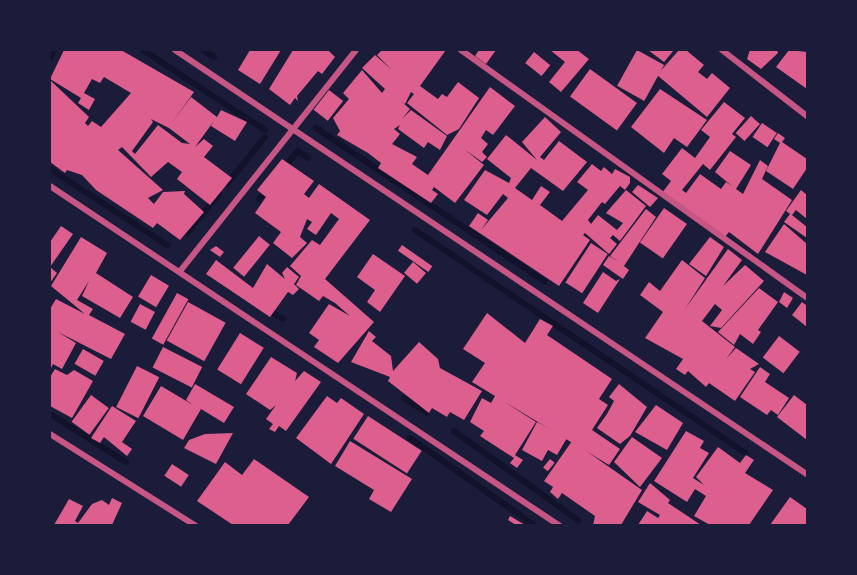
<!DOCTYPE html>
<html>
<head>
<meta charset="utf-8">
<style>
  body { margin:0 }
  #map { position:relative; width:857px; height:575px; overflow:hidden; background:#1b1b3a; font-family:Arial,sans-serif }
  div>[style] { position:absolute }
  [style*='--x'] { left:calc(var(--x)*1px); top:calc(var(--y)*1px); width:calc(var(--w)*1px); rotate:calc(var(--a)*1deg) }
  .stream>* { height:6px; margin:-3px; padding:0 3px; transform-origin:3px; border-radius:3px; background:#12122b }
  .building>* { inset:0; background:#dd5f8e; transform-origin:0 0 }
  .minor>* { height:6px; margin:-3px; padding:0 3px; transform-origin:3px; border-radius:3px; background:#c65784 }
  span { translate:-50% -50%; white-space:nowrap; text-align:center; line-height:1.15; -webkit-text-stroke:4.5px #1b1b3a; paint-order:stroke }
  .frame { position:absolute; inset:0; border:51px solid #1b1b3a; pointer-events:none }
</style>
</head>
<body>
<div id="map">
  <div class="stream">
    <i style="--x:143;--y:50;--w:146;--a:33.3"></i>
    <i style="--x:203;--y:50;--w:13;--a:32"></i>
    <i style="--x:50;--y:58;--w:9;--a:-63"></i>
    <i style="--x:316;--y:128;--w:275;--a:33.9"></i>
    <i style="--x:284;--y:168;--w:22;--a:-51"></i>
    <i style="--x:298;--y:151;--w:12;--a:35"></i>
    <i style="--x:50;--y:169;--w:140;--a:33"></i>
    <i style="--x:227;--y:184;--w:60;--a:-51"></i>
    <i style="--x:259;--y:199;--w:13;--a:-51"></i>
    <i style="--x:415;--y:230;--w:399;--a:34"></i>
    <i style="--x:187;--y:233;--w:50;--a:-50.6"></i>
    <i style="--x:266;--y:309;--w:20;--a:30"></i>
    <i style="--x:404;--y:398;--w:27;--a:33"></i>
    <i style="--x:50;--y:414;--w:90;--a:32.3"></i>
    <i style="--x:454;--y:431;--w:153;--a:35.7"></i>
    <i style="--x:410;--y:438;--w:153;--a:35.1"></i>
  </div>
  <div class="building">
    <i style="clip-path:polygon(evenodd,64px 50px,121px 50px,194px 92px,171px 124px,191px 97px,217px 117px,221px 110px,247px 122px,235px 141px,211px 126px,214px 121px,195px 147px,204px 139px,213px 146px,204px 157px,232px 178px,210px 205px,177px 179px,182px 172px,168px 162px,151px 177px,122px 147px,118px 150px,163px 190px,148px 198px,154px 204px,163px 192px,185px 191px,184px 194px,204px 212px,180px 240px,157px 223px,153px 228px,96px 190px,82px 175px,67px 170px,65px 173px,50px 162px,51px 81px,89px 117px,85px 123px,88px 126px,92px 121px,101px 127px,131px 93px,104px 77px,100px 83px,92px 79px,84px 93px,95px 99px,89px 110px,78px 103px,81px 98px,50px 79px,64px 50px,151px 119px,169px 128px,190px 144px,182px 143px,158px 125px,135px 154px,132px 151px,153px 122px,151px 119px)"></i>
    <i style="clip-path:polygon(250px 50px,281px 50px,260px 84px,238px 70px)"></i>
    <i style="clip-path:polygon(293px 50px,328px 50px,335px 57px,322px 74px,318px 71px,297px 96px,298px 101px,295px 98px,290px 105px,269px 89px)"></i>
    <i style="clip-path:polygon(382px 50px,446px 50px,420px 86px,438px 99px,442px 94px,447px 97px,458px 82px,479px 98px,459px 129px,447px 135px,407px 103px,414px 94px,411px 92px,405px 104px,402px 102px,410px 109px,402px 119px,411px 110px,447px 136px,440px 150px,428px 142px,424px 148px,398px 129px,400px 125px,394px 129px,400px 134px,392px 144px,417px 157px,412px 164px,428px 175px,490px 87px,515px 106px,493px 135px,486px 130px,481px 138px,488px 144px,482px 152px,487px 157px,482px 162px,464px 149px,484px 165px,455px 203px,434px 187px,432px 190px,438px 194px,431px 203px,378px 168px,381px 163px,368px 153px,337px 135px,340px 131px,333px 118px,349px 99px,343px 93px,362px 70px,382px 93px,385px 89px,362px 68px,375px 55px,392px 70px,377px 55px)"></i>
    <i style="clip-path:polygon(479px 50px,496px 50px,486px 64px,475px 56px)"></i>
    <i style="clip-path:polygon(550px 50px,577px 50px,589px 59px,561px 92px,549px 82px,565px 62px)"></i>
    <i style="left:637px;top:50px;width:31px;height:41px;rotate:29deg"></i>
    <i style="clip-path:polygon(648px 50px,674px 50px,664px 62px)"></i>
    <i style="clip-path:polygon(679px 50px,686px 50px,704px 65px,698px 72px,707px 79px,712px 73px,730px 88px,707px 117px,657px 75px)"></i>
    <i style="clip-path:polygon(750px 50px,777px 50px,778px 53px,761px 69px,747px 59px)"></i>
    <i style="clip-path:polygon(789px 50px,807px 52px,807px 89px,776px 67px)"></i>
    <i style="left:534px;top:52px;width:21px;height:14px;rotate:39deg"></i>
    <i style="left:590px;top:69px;width:58px;height:34px;rotate:36deg"></i>
    <i style="clip-path:polygon(660px 89px,707px 120px,687px 147px,674px 138px,664px 153px,631px 127px)"></i>
    <i style="left:329px;top:90px;width:18px;height:25px;rotate:38deg"></i>
    <i style="clip-path:polygon(724px 102px,745px 118px,732px 134px,736px 137px,710px 170px,703px 164px,682px 190px,686px 193px,700px 174px,721px 189px,726px 182px,733px 187px,715px 172px,730px 151px,751px 165px,736px 189px,743px 194px,760px 160px,768px 166px,762px 179px,792px 200px,758px 254px,729px 232px,724px 238px,662px 193px,671px 181px,662px 174px,682px 148px,695px 158px,710px 137px,701px 130px)"></i>
    <i style="left:751px;top:116px;width:12px;height:23px;rotate:42deg"></i>
    <i style="clip-path:polygon(545px 117px,561px 132px,540px 157px,544px 160px,559px 141px,587px 162px,563px 191px,531px 168px,515px 188px,532px 200px,541px 186px,550px 192px,540px 205px,562px 221px,588px 190px,577px 182px,592px 164px,601px 171px,604px 167px,612px 174px,615px 169px,630px 177px,630px 183px,625px 190px,620px 186px,605px 204px,602px 202px,588px 220px,591px 224px,598px 215px,617px 230px,623px 223px,606px 213px,626px 190px,646px 206px,620px 241px,613px 235px,610px 238px,617px 244px,609px 254px,585px 233px,583px 235px,590px 240px,559px 286px,469px 226px,478px 213px,488px 220px,481px 230px,508px 198px,503px 194px,487px 215px,464px 200px,485px 170px,509px 183px,511px 178px,487px 159px,506px 135px,537px 160px,522px 142px)"></i>
    <i style="left:762px;top:123px;width:18px;height:17px;rotate:34deg"></i>
    <i style="clip-path:polygon(778px 133px,785px 138px,782px 142px,807px 159px,807px 168px,793px 189px,766px 171px,780px 143px,774px 139px)"></i>
    <i style="clip-path:polygon(282px 159px,314px 181px,304px 194px,309px 198px,319px 184px,370px 220px,325px 279px,374px 322px,338px 363px,314px 347px,319px 340px,309px 333px,329px 304px,350px 316px,335px 303px,323px 296px,319px 301px,296px 285px,301px 276px,290px 266px,312px 240px,320px 245px,339px 219px,331px 213px,316px 235px,307px 229px,312px 222px,307px 219px,300px 237px,307px 243px,292px 258px,273px 243px,281px 232px,255px 213px,266px 197px,257px 190px)"></i>
    <i style="clip-path:polygon(638px 185px,658px 198px,650px 207px,632px 192px)"></i>
    <i style="clip-path:polygon(801px 190px,807px 195px,807px 219px,796px 210px,792px 215px,807px 227px,807px 238px,784px 222px,790px 214px,786px 211px)"></i>
    <i style="left:664px;top:208px;width:28px;height:42px;rotate:35deg"></i>
    <i style="clip-path:polygon(646px 209px,656px 217px,624px 266px,629px 270px,623px 279px,603px 265px,609px 256px,619px 262px,610px 256px)"></i>
    <i style="clip-path:polygon(784px 224px,807px 244px,807px 275px,765px 252px)"></i>
    <i style="clip-path:polygon(61px 226px,73px 234px,50px 267px,50px 242px)"></i>
    <i style="left:259px;top:236px;width:14px;height:41px;rotate:39deg"></i>
    <i style="clip-path:polygon(81px 237px,107px 253px,96px 273px,133px 297px,120px 318px,82px 296px,89px 281px,77px 300px,93px 309px,89px 315px,125px 334px,111px 359px,58px 332px,76px 343px,62px 369px,53px 364px,50px 370px,50px 309px,56px 299px,85px 314px,51px 286px)"></i>
    <i style="clip-path:polygon(710px 237px,724px 247px,706px 276px,689px 264px)"></i>
    <i style="left:591px;top:243px;width:20px;height:47px;rotate:33deg"></i>
    <i style="left:402px;top:245px;width:37px;height:7px;rotate:35deg"></i>
    <i style="clip-path:polygon(216px 246px,224px 252px,220px 257px,210px 250px)"></i>
    <i style="clip-path:polygon(728px 249px,742px 260px,723px 286px,745px 265px,764px 281px,721px 328px,710px 326px,722px 310px,715px 304px,702px 321px,735px 347px,726px 359px,736px 348px,759px 364px,750px 369px,755px 372px,735px 401px,709px 383px,706px 387px,688px 371px,685px 375px,676px 369px,683px 359px,645px 338px,663px 312px,640px 295px,649px 282px,660px 291px,682px 260px,705px 278px,685px 309px)"></i>
    <i style="clip-path:polygon(373px 254px,405px 276px,380px 312px,367px 302px,375px 290px,357px 277px)"></i>
    <i style="clip-path:polygon(216px 260px,253px 288px,267px 264px,285px 279px,282px 273px,287px 267px,299px 277px,294px 284px,299px 289px,293px 295px,288px 292px,270px 317px,206px 274px)"></i>
    <i style="left:413px;top:262px;width:17px;height:14px;rotate:40deg"></i>
    <i style="clip-path:polygon(50px 267px,57px 273px,50px 283px)"></i>
    <i style="clip-path:polygon(603px 272px,616px 281px,620px 279px,598px 313px,583px 303px)"></i>
    <i style="left:151px;top:275px;width:21px;height:25px;rotate:31deg"></i>
    <i style="clip-path:polygon(759px 288px,778px 302px,758px 330px,761px 332px,753px 344px,740px 334px,734px 345px,718px 332px)"></i>
    <i style="clip-path:polygon(784px 292px,793px 298px,787px 308px,779px 302px)"></i>
    <i style="left:177px;top:293px;width:13px;height:52px;rotate:29deg"></i>
    <i style="left:188px;top:302px;width:43px;height:44px;rotate:29deg"></i>
    <i style="clip-path:polygon(802px 302px,807px 306px,807px 327px,792px 315px)"></i>
    <i style="left:140px;top:304px;width:17px;height:20px;rotate:28deg"></i>
    <i style="clip-path:polygon(487px 313px,525px 343px,540px 319px,553px 326px,547px 335px,612px 379px,599px 399px,608px 405px,592px 430px,620px 449px,609px 465px,503px 401px,536px 422px,515px 455px,523px 460px,517px 468px,510px 463px,514px 458px,480px 436px,484px 431px,470px 422px,482px 398px,491px 403px,495px 396px,472px 382px,485px 363px,463px 349px)"></i>
    <i style="clip-path:polygon(369px 331px,376px 337px,372px 341px,391px 356px,393px 371px,419px 342px,438px 359px,440px 368px,482px 391px,464px 420px,450px 412px,447px 417px,432px 408px,429px 413px,388px 381px,390px 377px,351px 362px)"></i>
    <i style="left:240px;top:333px;width:28px;height:43px;rotate:32deg"></i>
    <i style="left:779px;top:336px;width:26px;height:27px;rotate:37deg"></i>
    <i style="left:163px;top:347px;width:44px;height:23px;rotate:27deg"></i>
    <i style="left:83px;top:349px;width:24px;height:17px;rotate:30deg"></i>
    <i style="clip-path:polygon(271px 357px,297px 373px,295px 381px,304px 371px,321px 382px,286px 431px,279px 426px,275px 432px,269px 429px,273px 424px,266px 419px,276px 405px,270px 410px,246px 394px)"></i>
    <i style="left:137px;top:366px;width:25px;height:46px;rotate:27deg"></i>
    <i style="clip-path:polygon(760px 367px,770px 374px,765px 382px,789px 398px,778px 415px,771px 410px,767px 415px,740px 397px)"></i>
    <i style="clip-path:polygon(55px 369px,67px 375px,74px 370px,93px 381px,72px 418px,50px 406px,50px 377px)"></i>
    <i style="clip-path:polygon(195px 384px,234px 407px,224px 423px,201px 409px,183px 440px,143px 416px,161px 386px,193px 405px,186px 400px)"></i>
    <i style="clip-path:polygon(619px 384px,647px 407px,630px 436px,620px 444px,597px 428px,607px 414px,614px 401px,609px 397px)"></i>
    <i style="left:91px;top:395px;width:22px;height:33px;rotate:36deg"></i>
    <i style="clip-path:polygon(794px 395px,807px 405px,807px 440px,777px 417px)"></i>
    <i style="clip-path:polygon(327px 396px,337px 403px,341px 398px,364px 414px,331px 464px,296px 438px)"></i>
    <i style="clip-path:polygon(656px 405px,683px 423px,667px 450px,635px 432px)"></i>
    <i style="clip-path:polygon(112px 406px,136px 421px,122px 442px,132px 449px,127px 456px,104px 437px,100px 443px,91px 438px)"></i>
    <i style="left:368px;top:416px;width:64px;height:27px;rotate:33deg"></i>
    <i style="clip-path:polygon(537px 422px,567px 438px,557px 455px,548px 450px,542px 461px,522px 450px)"></i>
    <i style="clip-path:polygon(686px 431px,704px 441px,700px 448px,709px 453px,693px 478px,704px 485px,696px 477px,718px 447px,740px 463px,746px 455px,754px 460px,745px 473px,773px 490px,749px 525px,710px 525px,694px 516px,706px 496px,695px 489px,687px 502px,654px 481px)"></i>
    <i style="clip-path:polygon(233px 433px,216px 464px,184px 448px,189px 440px,205px 434px)"></i>
    <i style="clip-path:polygon(632px 437px,662px 458px,640px 487px,614px 462px)"></i>
    <i style="clip-path:polygon(350px 441px,412px 479px,391px 512px,369px 499px,374px 490px,335px 466px)"></i>
    <i style="clip-path:polygon(572px 441px,642px 490px,621px 525px,593px 525px,595px 516px,562px 493px,558px 499px,550px 492px,553px 487px,544px 481px)"></i>
    <i style="clip-path:polygon(254px 459px,309px 497px,288px 525px,233px 525px,197px 501px,225px 462px,242px 475px)"></i>
    <i style="left:550px;top:459px;width:6px;height:11px;rotate:39deg"></i>
    <i style="left:172px;top:464px;width:20px;height:14px;rotate:33deg"></i>
    <i style="clip-path:polygon(650px 483px,670px 500px,668px 503px,701px 525px,638px 525px,647px 511px,658px 518px,660px 515px,638px 502px)"></i>
    <i style="clip-path:polygon(790px 497px,807px 509px,807px 525px,770px 525px)"></i>
    <i style="clip-path:polygon(112px 498px,122px 503px,112px 525px,54px 525px,69px 499px,83px 506px,75px 521px,78px 523px,92px 504px,102px 500px,109px 505px)"></i>
    <i style="clip-path:polygon(510px 516px,525px 525px,516px 525px,508px 520px)"></i>
  </div>
  <div class="minor">
    <i style="--x:175;--y:50;--w:762;--a:33.88"></i>
    <i style="--x:461;--y:50;--w:427;--a:35.6"></i>
    <i style="--x:722;--y:50;--w:109;--a:37.9"></i>
    <i style="--x:50;--y:186;--w:613;--a:33.69"></i>
    <i style="--x:181;--y:270;--w:281;--a:-51.5"></i>
    <i style="--x:50;--y:434;--w:173;--a:32.2"></i>
  </div>
  <div class="frame"></div>
</div>
</body>
</html>
